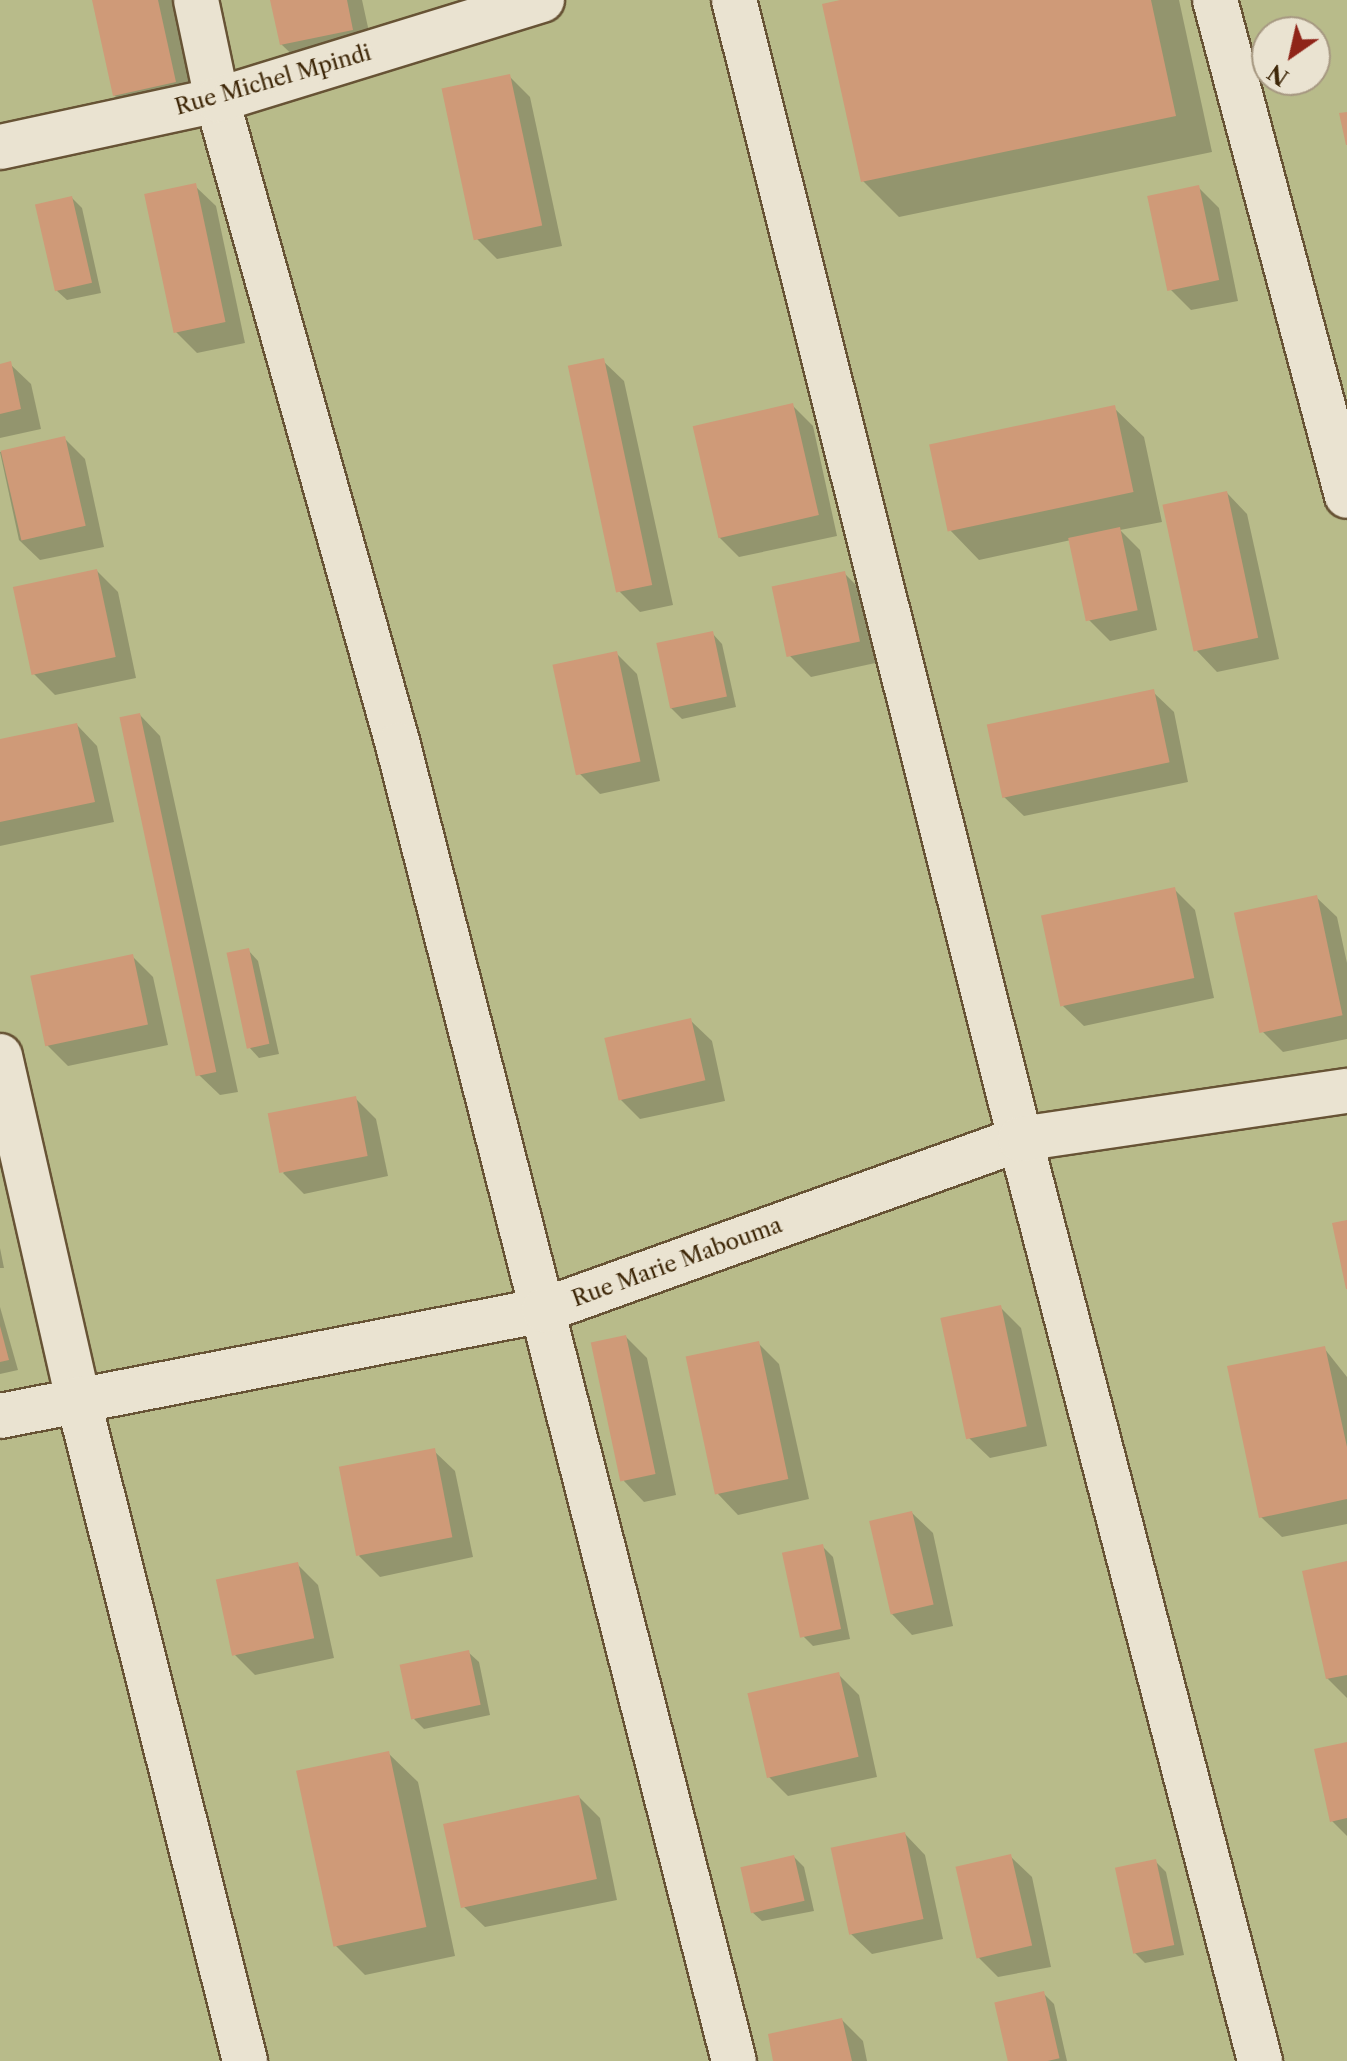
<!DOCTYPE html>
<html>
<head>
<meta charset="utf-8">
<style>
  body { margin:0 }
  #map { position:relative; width:1347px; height:2061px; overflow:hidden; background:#dfd4b8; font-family:"Libre Caslon Text",serif }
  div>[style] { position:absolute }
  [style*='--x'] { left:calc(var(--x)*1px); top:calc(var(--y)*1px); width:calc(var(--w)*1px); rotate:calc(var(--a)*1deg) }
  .green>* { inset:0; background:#b8bb8a }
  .shadow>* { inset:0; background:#0003 }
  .building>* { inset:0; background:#cf9a78; transform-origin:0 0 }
  .roads { filter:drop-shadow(2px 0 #675335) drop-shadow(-2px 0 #675335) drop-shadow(0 2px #675335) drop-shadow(0 -2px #675335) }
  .street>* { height:44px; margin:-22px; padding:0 22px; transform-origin:22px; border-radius:22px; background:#eae3d1 }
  span { translate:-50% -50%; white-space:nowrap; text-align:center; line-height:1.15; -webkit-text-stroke:8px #eae3d1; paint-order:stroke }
  .street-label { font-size:22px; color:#3f2809 }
  .north { position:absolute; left:1251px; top:16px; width:80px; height:80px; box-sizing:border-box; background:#eae3d1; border:2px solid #a69881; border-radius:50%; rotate:214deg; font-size:22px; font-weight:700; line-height:32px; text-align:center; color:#3f2809 }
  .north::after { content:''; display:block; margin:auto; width:28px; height:36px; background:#8f2418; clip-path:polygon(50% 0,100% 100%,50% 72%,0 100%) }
</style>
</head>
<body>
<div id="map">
  <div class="green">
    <i style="clip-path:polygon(evenodd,0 0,1347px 0,1347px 2061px,0 2061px,0 0,1267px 32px,1315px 32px,1315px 80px,1267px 80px,1267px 32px)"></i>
  </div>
  <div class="shadow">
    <i style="clip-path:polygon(94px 0,173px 0,195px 103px,135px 116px,114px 95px)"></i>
    <i style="clip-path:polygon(272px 0,362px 0,373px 50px,302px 64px,281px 44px)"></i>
    <i style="clip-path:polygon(850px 0,1179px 0,1212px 152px,899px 217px,863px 181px)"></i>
    <i style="clip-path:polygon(509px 76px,530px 97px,562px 246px,497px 259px,476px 238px)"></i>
    <i style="clip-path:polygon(195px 186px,216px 206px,245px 343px,197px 353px,176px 332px)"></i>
    <i style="clip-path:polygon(1198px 187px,1219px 208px,1238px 301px,1191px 310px,1170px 289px)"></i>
    <i style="clip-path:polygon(72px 198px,82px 208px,101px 293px,67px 300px,56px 290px)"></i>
    <i style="clip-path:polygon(603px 361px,624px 381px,673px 605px,640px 612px,619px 591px)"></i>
    <i style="clip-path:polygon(10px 364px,31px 384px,41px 429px,0 438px,0 366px)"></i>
    <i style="clip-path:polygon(792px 405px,813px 426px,837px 536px,739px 557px,718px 536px)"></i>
    <i style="clip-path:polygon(1114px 408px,1144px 437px,1162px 522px,1120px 530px,1140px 550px,1157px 630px,1110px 641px,1089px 620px,1071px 540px,979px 560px,950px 530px)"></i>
    <i style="clip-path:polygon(64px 438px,85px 459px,104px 547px,40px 560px,19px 540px,0 452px)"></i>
    <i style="clip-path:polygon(1227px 493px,1247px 514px,1279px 659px,1217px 672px,1197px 651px)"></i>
    <i style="clip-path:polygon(97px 571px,118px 592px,136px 678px,55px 695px,34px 674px)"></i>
    <i style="clip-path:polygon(844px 573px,865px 594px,880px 662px,811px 677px,790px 656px)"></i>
    <i style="clip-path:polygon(712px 633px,722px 644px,736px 707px,682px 719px,671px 708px)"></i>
    <i style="clip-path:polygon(616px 653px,637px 674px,660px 781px,600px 794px,579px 773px)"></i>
    <i style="clip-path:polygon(1153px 692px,1174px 712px,1188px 782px,1024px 816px,1003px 796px)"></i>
    <i style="clip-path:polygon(140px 715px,160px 736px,238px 1092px,220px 1095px,199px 1075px)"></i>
    <i style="clip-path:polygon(77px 725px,97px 746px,114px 822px,0 846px,0 741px)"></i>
    <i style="clip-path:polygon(1174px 889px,1195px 910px,1214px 998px,1084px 1026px,1063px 1006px)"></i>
    <i style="clip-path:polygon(1316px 897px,1337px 917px,1347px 963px,1347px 1039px,1283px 1052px,1262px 1031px)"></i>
    <i style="clip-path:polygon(248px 950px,258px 961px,279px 1054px,259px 1058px,249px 1047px)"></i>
    <i style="clip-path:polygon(132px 956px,153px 977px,168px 1045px,68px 1066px,47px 1045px)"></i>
    <i style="clip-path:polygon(691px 1021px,712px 1041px,725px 1101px,640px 1119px,619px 1098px)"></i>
    <i style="clip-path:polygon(355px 1098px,376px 1119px,388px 1176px,304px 1194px,283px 1173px)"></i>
    <i style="clip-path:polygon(0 1248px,4px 1268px,0 1268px)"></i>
    <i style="clip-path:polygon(0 1307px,18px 1370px,0 1374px)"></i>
    <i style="clip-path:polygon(1000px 1307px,1021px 1328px,1047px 1446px,990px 1458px,969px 1438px)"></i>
    <i style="clip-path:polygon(626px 1337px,647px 1358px,676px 1495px,644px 1502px,624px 1481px)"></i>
    <i style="clip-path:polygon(759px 1344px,779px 1364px,809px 1499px,738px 1515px,718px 1494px)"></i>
    <i style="clip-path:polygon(1324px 1348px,1347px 1377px,1347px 1524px,1282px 1537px,1261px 1517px)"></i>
    <i style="clip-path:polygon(434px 1451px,455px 1471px,473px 1557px,380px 1577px,359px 1556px)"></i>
    <i style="clip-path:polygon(912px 1513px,933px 1533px,953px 1626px,912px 1635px,892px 1614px)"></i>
    <i style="clip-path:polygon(823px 1547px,833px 1557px,850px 1639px,813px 1646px,802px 1635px)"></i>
    <i style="clip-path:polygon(1347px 1563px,1347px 1698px,1327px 1678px)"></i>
    <i style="clip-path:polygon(297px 1564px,318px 1585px,334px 1658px,255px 1675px,234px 1654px)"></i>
    <i style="clip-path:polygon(468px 1652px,479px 1662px,490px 1715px,424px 1729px,414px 1719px)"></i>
    <i style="clip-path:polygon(838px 1674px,859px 1695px,877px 1777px,788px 1796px,767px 1775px)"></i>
    <i style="clip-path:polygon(1347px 1744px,1347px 1836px,1332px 1821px)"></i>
    <i style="clip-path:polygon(388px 1753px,418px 1782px,455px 1956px,365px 1975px,336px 1946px)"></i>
    <i style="clip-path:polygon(579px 1797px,600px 1818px,617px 1900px,485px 1927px,464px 1907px)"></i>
    <i style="clip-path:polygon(905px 1834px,925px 1855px,943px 1939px,872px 1954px,851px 1934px)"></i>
    <i style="clip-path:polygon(794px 1857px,804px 1867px,814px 1911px,762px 1921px,751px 1911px)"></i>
    <i style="clip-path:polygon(1011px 1857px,1032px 1877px,1051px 1967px,998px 1977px,977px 1956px)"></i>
    <i style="clip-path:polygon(1156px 1862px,1166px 1872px,1184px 1955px,1145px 1963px,1135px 1953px)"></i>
    <i style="clip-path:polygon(1043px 1993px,1054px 2004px,1067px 2061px,1010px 2061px,997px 2003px)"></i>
    <i style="clip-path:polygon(842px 2020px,863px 2041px,867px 2061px,775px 2061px)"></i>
  </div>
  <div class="building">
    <i style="clip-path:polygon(92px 0,158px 0,176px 82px,113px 96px)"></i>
    <i style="clip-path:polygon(270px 0,347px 0,353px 30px,280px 45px)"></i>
    <i style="clip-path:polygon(840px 0,1151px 0,1176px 116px,861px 182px,822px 4px)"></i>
    <i style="left:510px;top:74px;width:155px;height:70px;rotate:78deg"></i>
    <i style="clip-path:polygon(1347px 112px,1347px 145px,1346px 145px,1339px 113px)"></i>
    <i style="left:196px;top:183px;width:142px;height:53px;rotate:78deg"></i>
    <i style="left:1199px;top:185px;width:97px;height:53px;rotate:78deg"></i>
    <i style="left:72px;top:196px;width:89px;height:38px;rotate:77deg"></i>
    <i style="left:604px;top:358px;width:232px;height:37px;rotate:78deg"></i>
    <i style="clip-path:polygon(11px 361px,21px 409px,0 414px,0 364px)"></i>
    <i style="left:793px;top:403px;width:115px;height:103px;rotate:77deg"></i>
    <i style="left:1115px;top:405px;width:89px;height:190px;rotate:78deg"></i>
    <i style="left:65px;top:436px;width:92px;height:66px;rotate:77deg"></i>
    <i style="left:1227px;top:491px;width:150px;height:66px;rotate:78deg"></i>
    <i style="left:1120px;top:527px;width:85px;height:53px;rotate:78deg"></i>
    <i style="left:97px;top:569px;width:90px;height:86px;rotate:78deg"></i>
    <i style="left:845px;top:571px;width:72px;height:75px;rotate:78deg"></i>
    <i style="left:713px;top:631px;width:67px;height:58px;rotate:78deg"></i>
    <i style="left:617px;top:651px;width:113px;height:66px;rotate:78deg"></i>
    <i style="left:1154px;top:689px;width:75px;height:171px;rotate:78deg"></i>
    <i style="left:140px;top:713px;width:367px;height:21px;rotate:78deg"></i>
    <i style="clip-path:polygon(77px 723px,95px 802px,0 822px,0 739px)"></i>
    <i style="left:1175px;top:887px;width:93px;height:137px;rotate:78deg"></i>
    <i style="left:1317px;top:895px;width:123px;height:85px;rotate:78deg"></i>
    <i style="left:249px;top:948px;width:98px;height:23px;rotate:78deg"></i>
    <i style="left:133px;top:954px;width:72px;height:105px;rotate:78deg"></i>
    <i style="left:691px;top:1018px;width:64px;height:89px;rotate:77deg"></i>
    <i style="left:356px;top:1096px;width:61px;height:90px;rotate:79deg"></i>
    <i style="clip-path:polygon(1347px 1220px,1347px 1289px,1346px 1289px,1332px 1223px)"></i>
    <i style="left:1001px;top:1305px;width:124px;height:62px;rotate:78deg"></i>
    <i style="clip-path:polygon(0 1326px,9px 1360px,0 1362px)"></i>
    <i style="left:626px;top:1335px;width:142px;height:36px;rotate:78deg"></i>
    <i style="left:759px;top:1341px;width:141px;height:75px;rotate:78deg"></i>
    <i style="clip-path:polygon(1325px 1346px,1347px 1447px,1347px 1499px,1259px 1518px,1227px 1366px)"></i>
    <i style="left:435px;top:1448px;width:91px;height:98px;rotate:79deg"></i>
    <i style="left:912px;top:1511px;width:96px;height:44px;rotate:77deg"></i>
    <i style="left:823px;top:1544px;width:87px;height:42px;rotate:78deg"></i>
    <i style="clip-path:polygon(1347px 1561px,1347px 1675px,1326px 1679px,1302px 1571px)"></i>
    <i style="left:298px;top:1562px;width:78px;height:84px;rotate:78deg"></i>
    <i style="left:469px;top:1650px;width:56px;height:71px;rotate:78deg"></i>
    <i style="left:839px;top:1672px;width:87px;height:94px;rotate:77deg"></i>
    <i style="clip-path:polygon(1347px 1742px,1347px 1818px,1330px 1822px,1314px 1749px)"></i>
    <i style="left:389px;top:1751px;width:180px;height:95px;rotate:78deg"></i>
    <i style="left:579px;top:1795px;width:86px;height:139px;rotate:78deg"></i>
    <i style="left:905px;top:1832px;width:89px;height:76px;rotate:78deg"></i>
    <i style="left:1011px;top:1854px;width:94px;height:57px;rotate:77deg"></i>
    <i style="left:794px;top:1855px;width:47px;height:55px;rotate:77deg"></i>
    <i style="left:1156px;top:1859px;width:88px;height:42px;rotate:78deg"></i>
    <i style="left:1044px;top:1991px;width:69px;height:51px;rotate:77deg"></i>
    <i style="clip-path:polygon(842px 2018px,852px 2061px,773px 2061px,768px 2034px)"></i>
  </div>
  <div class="roads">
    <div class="street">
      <i style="--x:196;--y:0;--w:102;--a:78.1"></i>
      <i style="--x:217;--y:100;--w:670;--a:74.32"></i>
      <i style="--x:398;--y:745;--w:1358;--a:75.68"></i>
      <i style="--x:734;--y:0;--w:1174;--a:75.9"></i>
      <i style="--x:1020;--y:1139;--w:953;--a:75.41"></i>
      <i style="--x:1215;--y:0;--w:513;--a:75.1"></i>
      <i style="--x:0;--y:147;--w:222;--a:-12.2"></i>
      <i style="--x:217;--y:100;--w:340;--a:-17.1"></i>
      <i style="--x:0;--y:1056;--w:352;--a:77.2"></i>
      <i style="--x:78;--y:1399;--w:683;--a:75.84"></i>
      <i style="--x:0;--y:1416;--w:554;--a:-11.03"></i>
      <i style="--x:544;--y:1310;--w:506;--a:-19.76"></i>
      <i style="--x:1020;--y:1139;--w:331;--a:-8.4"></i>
    </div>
  </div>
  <div class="street-label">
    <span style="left:273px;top:80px;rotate:-16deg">Rue Michel Mpindi</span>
    <span style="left:677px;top:1262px;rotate:-20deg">Rue Marie Mabouma</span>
  </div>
  <div class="north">N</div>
</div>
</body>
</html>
